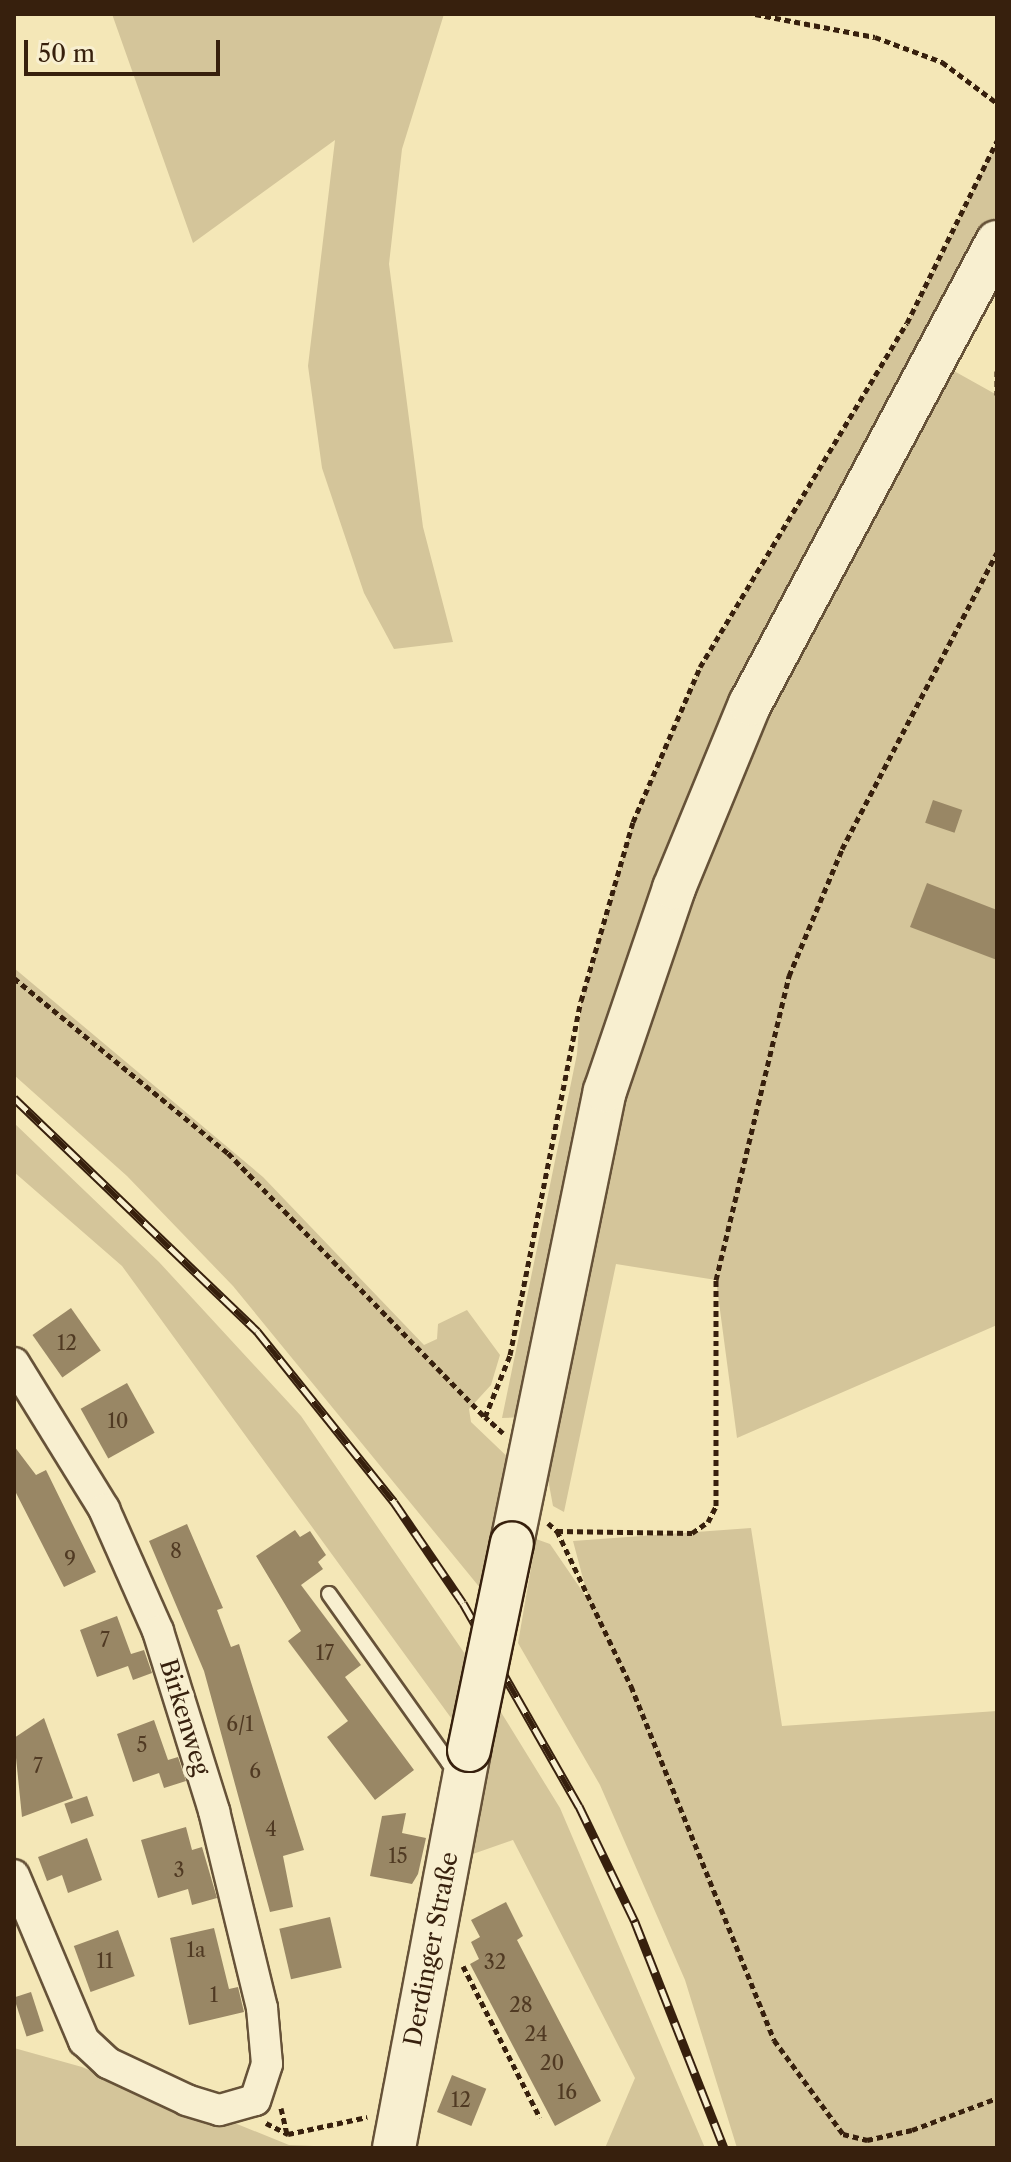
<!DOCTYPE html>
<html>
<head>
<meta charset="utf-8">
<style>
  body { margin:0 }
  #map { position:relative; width:1011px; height:2162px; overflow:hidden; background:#f4e7b7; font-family:"Libre Caslon Text",serif }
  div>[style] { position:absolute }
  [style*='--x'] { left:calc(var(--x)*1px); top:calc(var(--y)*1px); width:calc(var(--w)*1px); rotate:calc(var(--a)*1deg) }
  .green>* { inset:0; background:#d4c59a }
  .building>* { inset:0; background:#998765; transform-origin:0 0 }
  .path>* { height:5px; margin-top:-2.5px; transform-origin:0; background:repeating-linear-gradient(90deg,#37200d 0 6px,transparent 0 10px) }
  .roads { filter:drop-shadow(2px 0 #665238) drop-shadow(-2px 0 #665238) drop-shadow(0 2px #665238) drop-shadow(0 -2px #665238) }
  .lane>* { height:14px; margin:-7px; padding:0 7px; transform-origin:7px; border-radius:7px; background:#f8efd0 }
  .street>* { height:30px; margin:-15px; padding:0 15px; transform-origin:15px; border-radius:15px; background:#f8efd0 }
  .secondary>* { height:42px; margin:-21px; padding:0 21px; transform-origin:21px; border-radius:21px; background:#f8efd0 }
  .rail>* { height:9px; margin-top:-4.5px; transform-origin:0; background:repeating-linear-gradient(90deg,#f8efd0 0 18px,#37200d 0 36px); box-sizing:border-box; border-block:2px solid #37200d }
  .bridges { filter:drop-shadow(2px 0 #37200d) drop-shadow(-2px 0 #37200d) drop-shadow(0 2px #37200d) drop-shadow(0 -2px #37200d) }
  .secondary-bridge>* { height:42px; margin:-21px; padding:0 21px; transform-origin:21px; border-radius:21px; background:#f8efd0 }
  span { translate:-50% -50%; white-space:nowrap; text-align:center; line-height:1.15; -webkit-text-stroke:7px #f8efd0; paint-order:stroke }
  .number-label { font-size:20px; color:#503a23 }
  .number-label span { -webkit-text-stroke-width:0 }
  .street-label { font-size:24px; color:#37200d }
  .frame { position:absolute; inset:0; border:16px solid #37200d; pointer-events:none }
  .scale { position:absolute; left:24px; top:40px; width:196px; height:36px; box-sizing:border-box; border:4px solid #37200d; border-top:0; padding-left:10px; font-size:24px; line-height:28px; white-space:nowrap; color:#37200d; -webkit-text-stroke:6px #f8efd0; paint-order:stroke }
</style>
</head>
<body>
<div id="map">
  <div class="green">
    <i style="clip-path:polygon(112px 14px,444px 14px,402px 149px,389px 264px,423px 527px,453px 642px,394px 649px,364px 593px,322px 468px,308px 366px,335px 140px,193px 243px)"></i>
    <i style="clip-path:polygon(997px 141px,997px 215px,725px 718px,524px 1417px,502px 1418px,577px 1054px,581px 1001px,633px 822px,700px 667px,907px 323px)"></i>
    <i style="clip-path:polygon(954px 371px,997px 395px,997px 1325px,737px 1438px,716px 1280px,616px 1264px,564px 1512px,553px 1506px,548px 1479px,568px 1334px,630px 1048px,781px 665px)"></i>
    <i style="clip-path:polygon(14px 968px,263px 1177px,424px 1345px,437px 1339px,438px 1324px,467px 1310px,500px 1355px,491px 1385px,469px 1409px,471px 1422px,513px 1462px,481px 1589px,233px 1286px,127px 1176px,14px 1075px)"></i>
    <i style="clip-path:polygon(14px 1123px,159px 1262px,301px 1416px,465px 1654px,454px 1722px,122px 1266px,14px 1172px)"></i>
    <i style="clip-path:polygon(751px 1528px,782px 1726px,997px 1711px,997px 2148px,737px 2148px,685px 1980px,600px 1785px,518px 1643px,536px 1539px,550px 1544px,589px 1601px,573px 1541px)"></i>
    <i style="clip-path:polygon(499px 1709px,560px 1808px,705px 2148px,605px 2148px,635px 2078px,513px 1840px,470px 1855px)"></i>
    <i style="clip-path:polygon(14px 2048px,82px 2067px,216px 2125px,237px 2124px,289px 2145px,364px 2148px,14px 2148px)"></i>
  </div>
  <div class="building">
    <i style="left:933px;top:800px;width:31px;height:24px;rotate:19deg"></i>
    <i style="clip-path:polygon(927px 883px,997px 910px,997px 960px,910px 927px)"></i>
    <i style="left:71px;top:1308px;width:52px;height:47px;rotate:55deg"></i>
    <i style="left:127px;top:1383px;width:57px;height:53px;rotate:61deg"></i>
    <i style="clip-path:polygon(14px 1446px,36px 1475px,46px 1470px,96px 1572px,64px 1587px,14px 1489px)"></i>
    <i style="clip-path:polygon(187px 1524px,223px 1608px,217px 1610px,231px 1647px,239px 1644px,304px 1850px,283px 1856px,293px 1907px,270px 1912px,204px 1671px,149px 1541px)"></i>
    <i style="clip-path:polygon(295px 1530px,300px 1537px,310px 1531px,326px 1555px,318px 1562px,323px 1569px,301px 1585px,361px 1665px,345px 1677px,414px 1770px,375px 1800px,327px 1737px,348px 1721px,288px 1641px,301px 1631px,256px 1556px)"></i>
    <i style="clip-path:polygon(117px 1616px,131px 1654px,144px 1650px,152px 1673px,133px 1680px,128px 1666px,97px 1677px,80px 1630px)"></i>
    <i style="clip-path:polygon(44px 1718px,73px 1798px,22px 1817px,14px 1738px)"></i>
    <i style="clip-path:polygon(154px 1720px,168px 1760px,178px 1757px,186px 1781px,164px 1788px,159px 1773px,133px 1782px,117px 1734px)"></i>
    <i style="left:87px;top:1796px;width:21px;height:24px;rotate:71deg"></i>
    <i style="clip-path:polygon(406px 1813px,402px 1833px,426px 1838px,418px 1874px,412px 1884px,370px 1876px,382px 1816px)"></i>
    <i style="clip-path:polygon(186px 1827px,192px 1850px,202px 1847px,217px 1898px,192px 1905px,188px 1889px,158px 1898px,141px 1840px)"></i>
    <i style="clip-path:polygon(87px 1838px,102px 1880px,68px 1893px,62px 1875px,47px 1881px,38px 1857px)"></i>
    <i style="clip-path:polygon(506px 1902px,523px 1936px,517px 1940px,601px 2101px,555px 2126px,470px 1964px,479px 1959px,471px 1942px,480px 1937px,471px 1920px)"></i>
    <i style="left:330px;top:1917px;width:52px;height:52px;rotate:77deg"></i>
    <i style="clip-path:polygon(214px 1928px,229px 1989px,238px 1987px,244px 2012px,189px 2025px,170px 1938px)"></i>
    <i style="left:118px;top:1930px;width:49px;height:47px;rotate:70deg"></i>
    <i style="left:31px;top:1992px;width:41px;height:18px;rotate:72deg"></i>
    <i style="left:452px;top:2075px;width:37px;height:40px;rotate:22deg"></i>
  </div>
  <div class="path">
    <i style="--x:755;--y:14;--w:122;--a:10.9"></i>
    <i style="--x:875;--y:37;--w:72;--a:20.5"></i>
    <i style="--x:942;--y:62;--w:69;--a:36.7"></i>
    <i style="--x:997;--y:371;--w:24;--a:90"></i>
    <i style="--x:14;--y:978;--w:276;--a:39.3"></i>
    <i style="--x:228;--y:1153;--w:368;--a:45.8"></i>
    <i style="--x:503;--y:1433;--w:24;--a:-138"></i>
    <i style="--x:485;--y:1417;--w:67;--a:-68"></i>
    <i style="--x:510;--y:1355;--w:361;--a:-78.7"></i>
    <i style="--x:581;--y:1001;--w:186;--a:-73.8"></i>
    <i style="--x:633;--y:822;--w:169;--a:-66.6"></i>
    <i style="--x:700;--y:667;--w:401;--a:-59"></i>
    <i style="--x:907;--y:323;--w:203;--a:-63.7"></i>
    <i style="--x:548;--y:1523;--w:12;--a:42"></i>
    <i style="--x:557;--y:1531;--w:135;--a:0.8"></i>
    <i style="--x:692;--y:1533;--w:19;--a:-35"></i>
    <i style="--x:708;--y:1522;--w:18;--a:-63"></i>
    <i style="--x:716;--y:1506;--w:226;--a:-90"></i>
    <i style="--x:716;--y:1280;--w:313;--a:-76.5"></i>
    <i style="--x:789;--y:976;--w:138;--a:-67.3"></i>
    <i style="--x:842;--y:849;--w:334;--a:-62.4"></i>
    <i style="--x:557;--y:1531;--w:172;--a:64.5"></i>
    <i style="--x:631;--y:1686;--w:382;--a:68"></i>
    <i style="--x:774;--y:2040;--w:117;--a:53.7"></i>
    <i style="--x:843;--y:2134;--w:25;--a:14"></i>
    <i style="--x:867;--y:2140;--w:46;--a:-12.5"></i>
    <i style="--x:912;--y:2130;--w:91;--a:-20.6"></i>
    <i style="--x:463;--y:1966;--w:170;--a:63.1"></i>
    <i style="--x:281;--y:2108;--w:26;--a:77"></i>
    <i style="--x:266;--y:2123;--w:25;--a:27"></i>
    <i style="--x:288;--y:2134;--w:81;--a:-12.1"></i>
  </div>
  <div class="roads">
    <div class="lane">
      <i style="--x:329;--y:1594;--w:207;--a:54.6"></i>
      <i style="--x:449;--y:1763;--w:13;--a:23"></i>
    </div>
    <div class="street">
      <i style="--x:14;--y:1363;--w:172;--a:58.3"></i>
      <i style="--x:104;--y:1509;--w:133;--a:66.1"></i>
      <i style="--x:158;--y:1631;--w:189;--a:72.7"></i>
      <i style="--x:214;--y:1811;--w:203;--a:76.3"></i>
      <i style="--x:262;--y:2008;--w:56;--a:84.9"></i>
      <i style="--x:267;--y:2064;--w:38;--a:108"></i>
      <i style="--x:255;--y:2100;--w:37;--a:164"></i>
      <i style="--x:219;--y:2110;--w:34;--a:-163"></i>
      <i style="--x:187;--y:2100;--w:87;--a:-154.9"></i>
      <i style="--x:108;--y:2063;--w:33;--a:-137"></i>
      <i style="--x:84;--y:2041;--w:180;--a:-112.9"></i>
    </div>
    <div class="secondary">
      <i style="--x:512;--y:1543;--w:461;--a:-78.4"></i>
      <i style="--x:605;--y:1091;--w:214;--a:-71.2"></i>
      <i style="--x:674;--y:888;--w:199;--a:-67.6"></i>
      <i style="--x:750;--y:704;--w:524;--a:-61.87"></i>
      <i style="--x:394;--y:2148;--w:405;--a:-79.3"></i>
    </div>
  </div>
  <div class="rail">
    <i style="--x:14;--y:1098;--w:337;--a:43.8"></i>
    <i style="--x:257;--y:1331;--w:219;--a:51.3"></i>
    <i style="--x:394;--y:1502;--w:122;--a:55.7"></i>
    <i style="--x:463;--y:1603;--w:234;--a:60.3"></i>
    <i style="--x:579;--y:1806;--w:129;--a:64.2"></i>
    <i style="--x:635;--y:1922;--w:243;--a:68.5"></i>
  </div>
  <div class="bridges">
    <div class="secondary-bridge">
      <i style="--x:469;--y:1750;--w:211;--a:-78.3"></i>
    </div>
  </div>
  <div class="number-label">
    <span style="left:67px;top:1343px">12</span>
    <span style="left:118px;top:1421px">10</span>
    <span style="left:176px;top:1551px">8</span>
    <span style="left:70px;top:1559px">9</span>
    <span style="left:105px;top:1640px">7</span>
    <span style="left:325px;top:1653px">17</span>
    <span style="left:240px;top:1724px">6/1</span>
    <span style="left:142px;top:1745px">5</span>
    <span style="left:38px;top:1766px">7</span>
    <span style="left:255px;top:1771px">6</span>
    <span style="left:271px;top:1829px">4</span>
    <span style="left:398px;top:1856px">15</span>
    <span style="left:179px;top:1870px">3</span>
    <span style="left:196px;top:1950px">1a</span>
    <span style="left:105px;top:1961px">11</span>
    <span style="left:495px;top:1962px">32</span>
    <span style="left:214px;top:1995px">1</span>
    <span style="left:521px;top:2005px">28</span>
    <span style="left:536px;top:2034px">24</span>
    <span style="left:552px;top:2063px">20</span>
    <span style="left:567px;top:2092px">16</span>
    <span style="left:461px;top:2100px">12</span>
  </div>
  <div class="street-label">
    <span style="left:185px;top:1717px;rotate:73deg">Birkenweg</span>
    <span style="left:431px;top:1949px;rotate:-79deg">Derdinger Straße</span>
  </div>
  <div class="frame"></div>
  <div class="scale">50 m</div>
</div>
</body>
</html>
